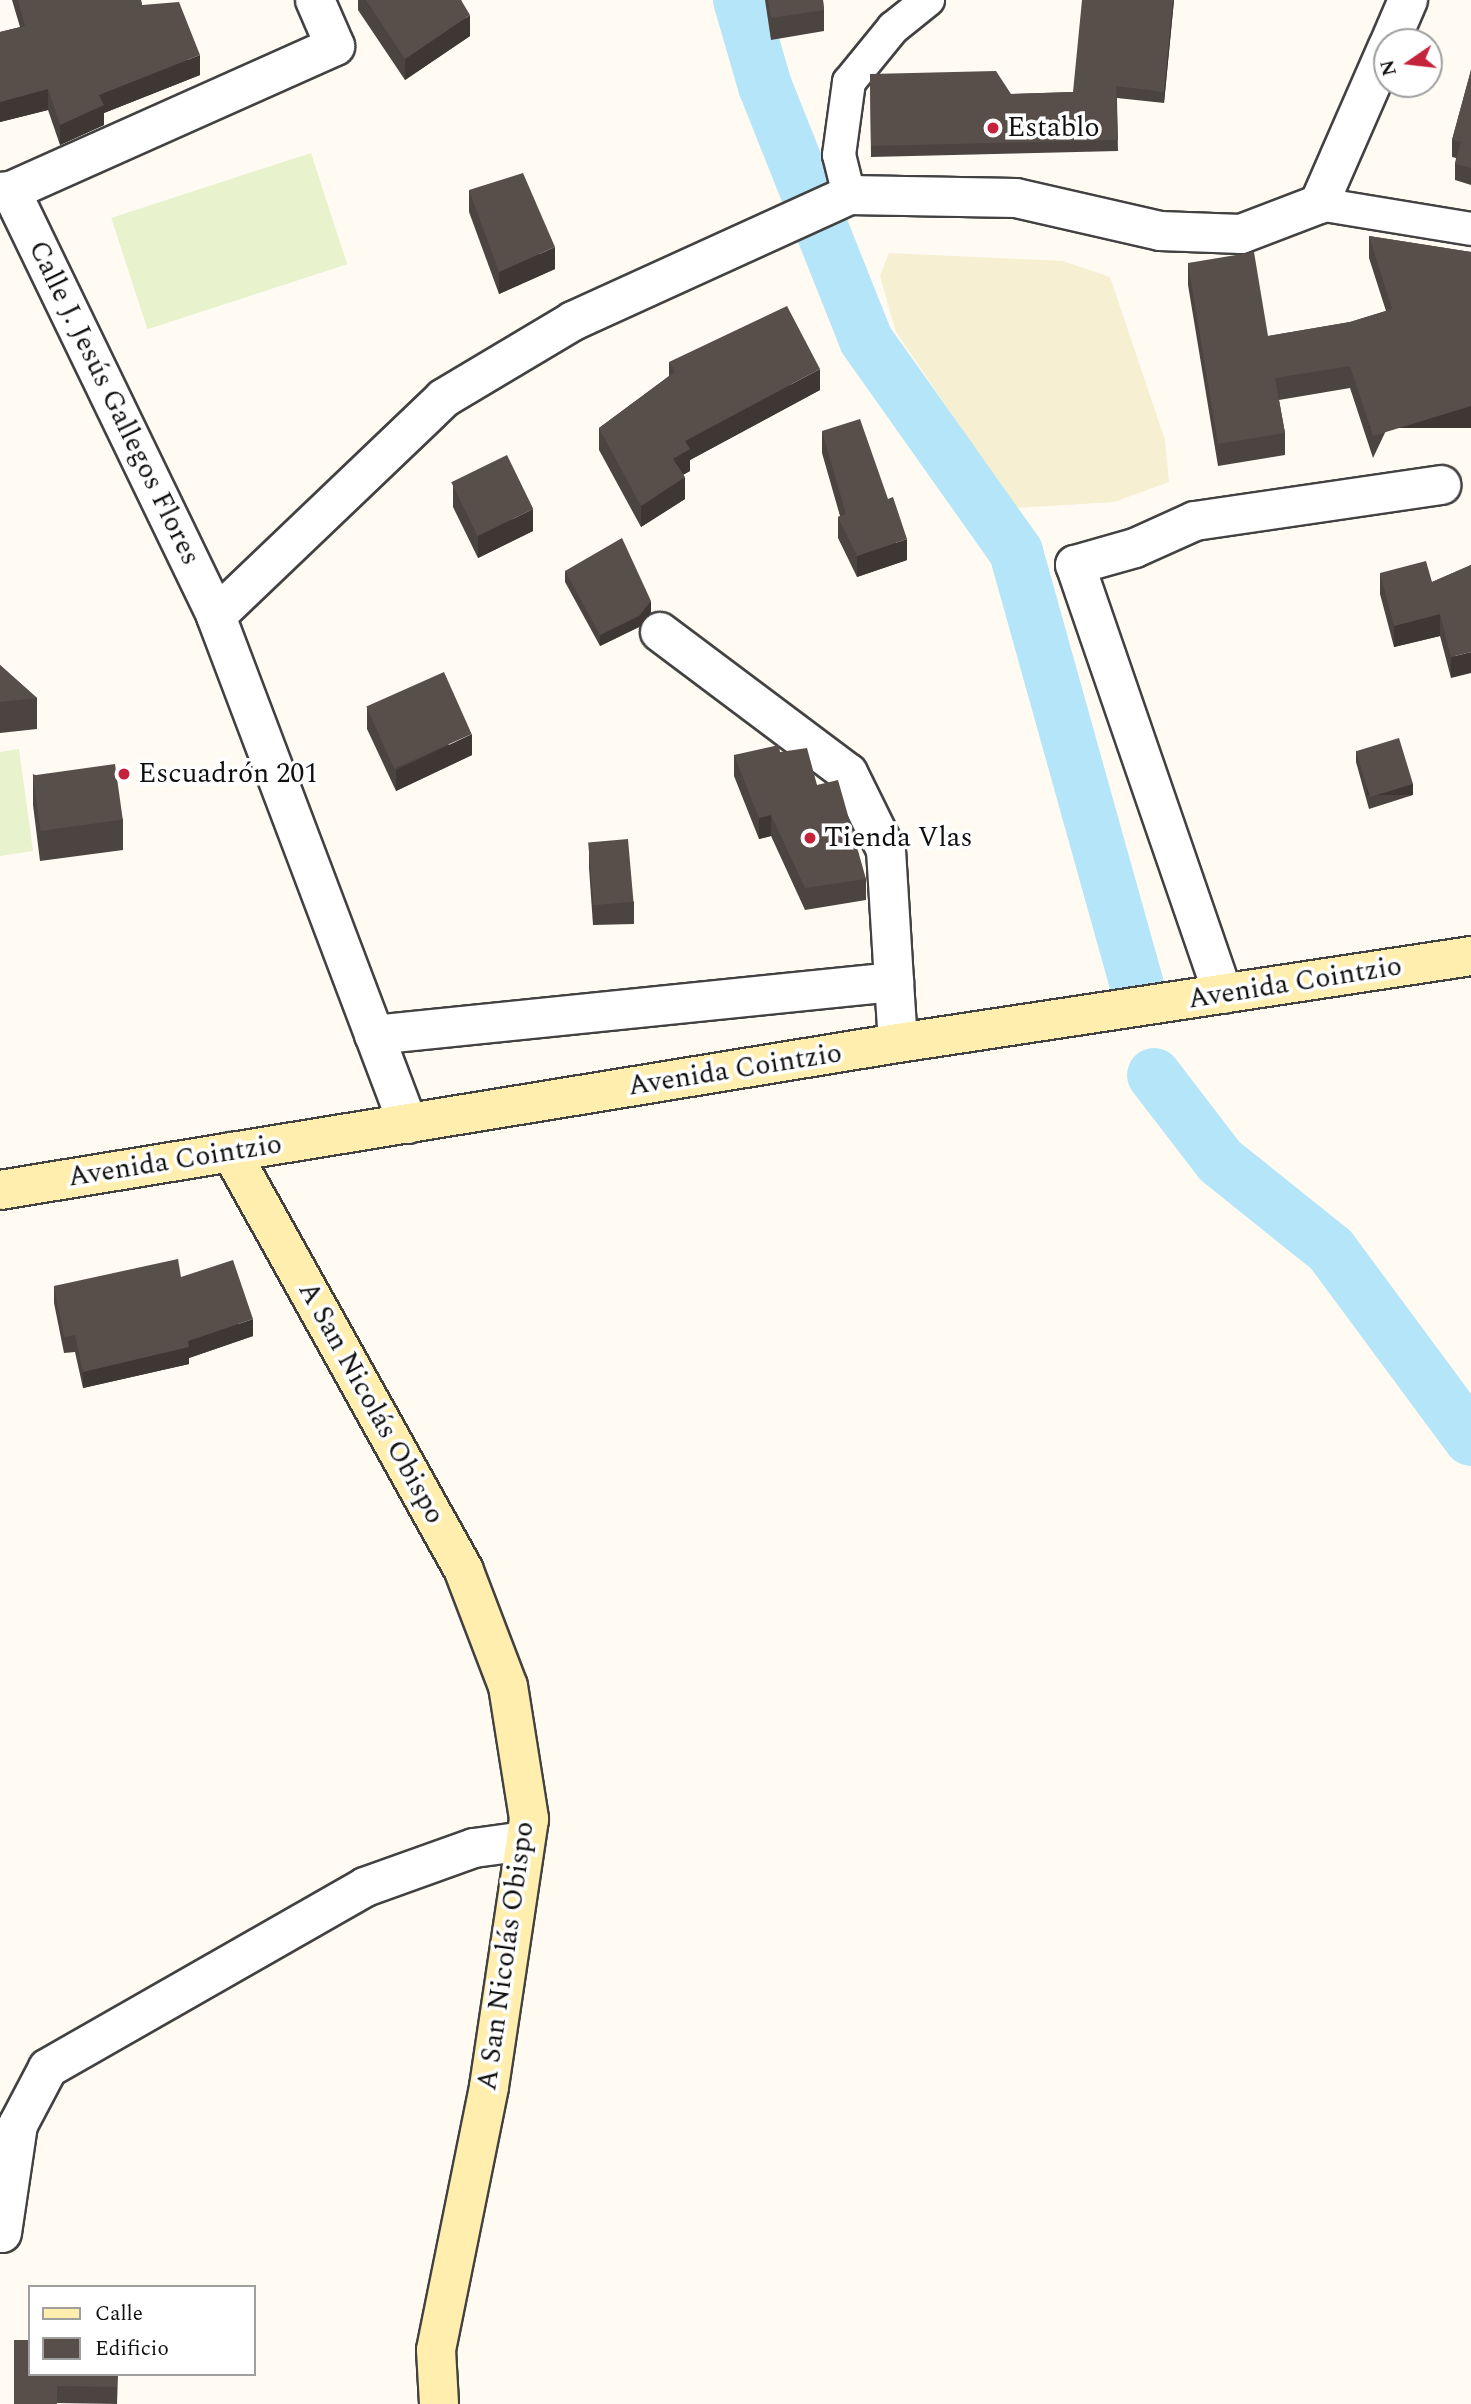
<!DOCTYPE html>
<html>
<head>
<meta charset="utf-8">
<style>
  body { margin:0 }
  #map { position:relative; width:1471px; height:2404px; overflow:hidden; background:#fffbf2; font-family:Spectral,serif }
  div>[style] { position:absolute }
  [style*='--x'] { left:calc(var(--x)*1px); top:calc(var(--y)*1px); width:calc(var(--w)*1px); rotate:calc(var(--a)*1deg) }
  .farmland>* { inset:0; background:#f6efd1 }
  .pitch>* { inset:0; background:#e8f2cc; transform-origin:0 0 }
  .canal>* { height:54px; margin:-27px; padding:0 27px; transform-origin:27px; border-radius:27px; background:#b5e5f8 }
  .roads { filter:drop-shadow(2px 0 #424242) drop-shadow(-2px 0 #424242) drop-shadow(0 2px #424242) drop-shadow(0 -2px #424242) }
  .lane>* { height:32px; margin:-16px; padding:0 16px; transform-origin:16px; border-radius:16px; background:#fff }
  .street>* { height:38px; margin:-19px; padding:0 19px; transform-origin:19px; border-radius:19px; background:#fff }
  .secondary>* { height:38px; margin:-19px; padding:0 19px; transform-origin:19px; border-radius:19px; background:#ffeead }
  .wall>* { inset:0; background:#4c4440 }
  .shaded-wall>* { inset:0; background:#3e3734; transform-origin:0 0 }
  .building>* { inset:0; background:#584f4b; transform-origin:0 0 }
  .dots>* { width:19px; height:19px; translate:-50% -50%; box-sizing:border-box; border:4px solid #fff; border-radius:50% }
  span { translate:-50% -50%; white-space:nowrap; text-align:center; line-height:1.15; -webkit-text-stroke:7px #fff; paint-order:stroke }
  .poi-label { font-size:28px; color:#0f0f0f }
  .left { translate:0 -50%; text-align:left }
  .street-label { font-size:28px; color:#0f0f0f }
  .legend { position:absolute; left:28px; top:2285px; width:228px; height:91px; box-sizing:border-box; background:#fff; border:2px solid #9f9f9f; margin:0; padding:9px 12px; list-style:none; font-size:21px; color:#0f0f0f }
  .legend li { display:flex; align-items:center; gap:14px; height:35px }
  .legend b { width:35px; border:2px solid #9f9f9f }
  .north { position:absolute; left:1373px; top:28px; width:70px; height:70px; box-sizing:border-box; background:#fff; border:2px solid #9f9f9f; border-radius:50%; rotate:256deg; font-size:19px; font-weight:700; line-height:28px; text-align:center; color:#0f0f0f }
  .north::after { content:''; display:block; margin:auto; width:24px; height:32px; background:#c4233b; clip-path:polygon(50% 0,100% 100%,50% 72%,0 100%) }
</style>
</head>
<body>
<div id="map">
  <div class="farmland">
    <i style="clip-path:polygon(889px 253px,1063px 261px,1110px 277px,1165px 440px,1169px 482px,1114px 502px,1015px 508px,896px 332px,880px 276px)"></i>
  </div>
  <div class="pitch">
    <i style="left:311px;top:153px;width:117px;height:210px;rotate:72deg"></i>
    <i style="clip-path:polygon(19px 749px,33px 851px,0 856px,0 752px)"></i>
  </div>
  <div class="canal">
    <i style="--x:740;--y:0;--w:90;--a:73.8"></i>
    <i style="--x:765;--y:86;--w:273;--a:68.3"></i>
    <i style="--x:866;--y:340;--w:260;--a:54.7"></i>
    <i style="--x:1016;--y:552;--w:453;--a:74.4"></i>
    <i style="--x:1154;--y:1075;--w:108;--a:52.5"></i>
    <i style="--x:1220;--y:1161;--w:142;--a:38.7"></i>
    <i style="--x:1331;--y:1250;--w:235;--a:53.5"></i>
  </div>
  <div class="roads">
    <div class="lane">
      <i style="--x:849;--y:195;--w:41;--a:-104"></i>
      <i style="--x:839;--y:155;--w:74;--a:-82.2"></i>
      <i style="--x:849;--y:82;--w:70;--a:-50.8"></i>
      <i style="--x:893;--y:28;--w:45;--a:-38.7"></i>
      <i style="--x:1319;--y:204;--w:154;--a:9.3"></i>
    </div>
    <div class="street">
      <i style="--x:1390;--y:42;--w:46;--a:-66.8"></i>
      <i style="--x:11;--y:191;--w:472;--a:64.2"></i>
      <i style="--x:216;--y:616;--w:543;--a:69.3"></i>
      <i style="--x:0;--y:192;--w:11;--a:-5"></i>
      <i style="--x:11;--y:191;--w:355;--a:-24.1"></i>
      <i style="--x:335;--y:46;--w:50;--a:-113.5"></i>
      <i style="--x:216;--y:616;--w:315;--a:-43.7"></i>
      <i style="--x:444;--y:398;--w:150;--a:-30.8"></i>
      <i style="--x:573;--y:321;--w:303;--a:-24.5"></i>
      <i style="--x:849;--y:195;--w:167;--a:1"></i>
      <i style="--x:1016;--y:198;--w:148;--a:12.9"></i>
      <i style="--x:1160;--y:231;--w:81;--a:2.1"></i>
      <i style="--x:1241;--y:234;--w:84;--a:-21"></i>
      <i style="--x:1319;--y:204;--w:170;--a:-66.4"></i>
      <i style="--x:660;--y:632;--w:235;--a:36.9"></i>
      <i style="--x:848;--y:773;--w:86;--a:63.7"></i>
      <i style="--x:886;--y:850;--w:132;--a:86.5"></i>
      <i style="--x:1223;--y:994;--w:454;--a:-109"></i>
      <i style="--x:1075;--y:565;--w:62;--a:-15.8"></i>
      <i style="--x:1135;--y:548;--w:66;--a:-24.2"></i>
      <i style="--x:1195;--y:521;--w:249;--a:-8.3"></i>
      <i style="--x:374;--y:1035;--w:523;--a:-5.82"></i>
      <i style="--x:894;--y:982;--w:61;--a:86.2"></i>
      <i style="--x:2;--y:2233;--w:109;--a:-81.6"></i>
      <i style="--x:18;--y:2125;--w:64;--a:-62.2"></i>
      <i style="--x:48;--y:2068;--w:365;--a:-29.7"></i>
      <i style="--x:365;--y:1887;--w:116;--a:-19.7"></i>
      <i style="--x:474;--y:1848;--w:51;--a:-7.8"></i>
    </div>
    <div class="secondary">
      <i style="--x:231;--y:1152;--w:479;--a:60.9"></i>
      <i style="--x:464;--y:1571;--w:123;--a:69.1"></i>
      <i style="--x:508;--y:1686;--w:135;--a:81"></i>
      <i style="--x:529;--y:1819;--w:271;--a:98.5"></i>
      <i style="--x:489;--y:2087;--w:268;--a:101.4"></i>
      <i style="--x:436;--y:2350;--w:54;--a:86.8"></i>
      <i style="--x:0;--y:1190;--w:910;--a:-9.3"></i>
      <i style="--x:898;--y:1043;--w:580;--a:-8.63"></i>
    </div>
  </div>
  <div class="wall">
    <i style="clip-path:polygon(12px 0,141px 0,142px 5px,200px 75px,104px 113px,104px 125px,60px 145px,48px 110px,0 122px,0 32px,20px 27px)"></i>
    <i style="clip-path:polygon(358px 0,461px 0,470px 36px,405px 80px,358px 10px)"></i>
    <i style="clip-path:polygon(765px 0,823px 0,824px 10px,824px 31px,771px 40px)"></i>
    <i style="clip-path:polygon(1174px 0,1164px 103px,1117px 98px,1118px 151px,871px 157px,870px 74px,1011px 94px,1073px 92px)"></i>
    <i style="clip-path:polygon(1471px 70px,1471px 185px,1455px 180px,1455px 164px,1456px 158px,1452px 157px,1452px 140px)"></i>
    <i style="clip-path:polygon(469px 190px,555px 269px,499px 294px,469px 212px)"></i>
    <i style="clip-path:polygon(1369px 236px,1471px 252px,1373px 458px,1350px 388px,1279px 400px,1285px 433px,1285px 455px,1218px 466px,1188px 285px,1188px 263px,1268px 336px,1350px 322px,1386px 311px,1369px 258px)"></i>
    <i style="clip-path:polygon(669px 362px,820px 390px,690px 460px,690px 471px,683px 475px,685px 499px,641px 527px,599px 450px,599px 428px,669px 376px)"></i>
    <i style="clip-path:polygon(822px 431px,907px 560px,857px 577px,838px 538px,838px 517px,840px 516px,822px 453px)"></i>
    <i style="clip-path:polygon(453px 485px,533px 531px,478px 558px,453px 507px)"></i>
    <i style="clip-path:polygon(1471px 565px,1451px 678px,1440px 636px,1394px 647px,1380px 594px,1380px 573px,1432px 582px)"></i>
    <i style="clip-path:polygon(565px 571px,651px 612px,639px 627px,600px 646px,565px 582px)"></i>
    <i style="clip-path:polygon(0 665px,37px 698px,37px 729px,0 733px)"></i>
    <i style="clip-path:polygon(367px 708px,472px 755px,396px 791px,367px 729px)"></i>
    <i style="clip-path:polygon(1356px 751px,1413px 795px,1369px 809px,1356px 762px)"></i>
    <i style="clip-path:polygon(780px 752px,817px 785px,866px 879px,866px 900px,805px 910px,771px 836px,759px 839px,734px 776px,734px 755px)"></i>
    <i style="clip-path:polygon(33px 774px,123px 819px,123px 850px,40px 861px,33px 805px)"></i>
    <i style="clip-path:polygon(589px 847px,634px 902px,634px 924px,593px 925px,589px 868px)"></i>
    <i style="clip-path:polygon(181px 1277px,253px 1336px,189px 1358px,189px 1364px,83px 1388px,75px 1352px,64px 1353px,54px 1303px,54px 1286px)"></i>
    <i style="clip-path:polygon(14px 2340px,118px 2374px,117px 2404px,57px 2403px)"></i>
  </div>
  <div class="shaded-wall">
    <i style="clip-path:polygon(1173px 0,1174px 0,1164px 103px,1164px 92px)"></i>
    <i style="clip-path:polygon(470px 15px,470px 36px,405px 80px,405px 59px)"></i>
    <i style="clip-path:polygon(200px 55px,200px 75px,104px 113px,104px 125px,60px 145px,60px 125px,99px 95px)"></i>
    <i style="clip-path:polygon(48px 89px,48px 110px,0 122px,0 102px)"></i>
    <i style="clip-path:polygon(555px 247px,555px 269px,499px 294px,499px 272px)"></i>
    <i style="clip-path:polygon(820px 369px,820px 390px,690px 460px,690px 471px,673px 480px,673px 459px,685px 441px)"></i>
    <i style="left:1471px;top:406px;width:22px;height:102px;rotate:90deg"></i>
    <i style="clip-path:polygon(685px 477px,685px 499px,641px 527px,641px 506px)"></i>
    <i style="clip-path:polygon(533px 509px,533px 531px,478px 558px,478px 536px)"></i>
    <i style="clip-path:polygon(907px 539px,907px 560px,857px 577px,857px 556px)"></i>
    <i style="clip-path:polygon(651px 601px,651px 612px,639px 627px,600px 646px,600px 635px)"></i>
    <i style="clip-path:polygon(1440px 614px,1440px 636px,1394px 647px,1394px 626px)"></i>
    <i style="clip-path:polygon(1471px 652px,1471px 673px,1451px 678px,1451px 657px)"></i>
    <i style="clip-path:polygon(472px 734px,472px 755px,396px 791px,396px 770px)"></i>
    <i style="left:1413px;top:784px;width:11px;height:46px;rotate:90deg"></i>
    <i style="clip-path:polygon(771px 815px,771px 836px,759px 839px,759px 818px)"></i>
    <i style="clip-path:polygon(253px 1319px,253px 1336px,189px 1358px,189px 1364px,83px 1388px,83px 1372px,188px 1341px)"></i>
  </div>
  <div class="building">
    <i style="clip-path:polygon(18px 0,141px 0,142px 5px,179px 2px,200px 55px,99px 95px,104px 105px,60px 125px,48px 89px,0 102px,0 32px,25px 26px)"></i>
    <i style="clip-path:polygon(366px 0,461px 0,470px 15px,405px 59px)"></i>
    <i style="clip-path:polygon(768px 0,823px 0,824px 10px,771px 18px)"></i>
    <i style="clip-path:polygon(1082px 0,1173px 0,1164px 92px,1116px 86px,1118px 140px,871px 146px,870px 74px,996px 71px,1011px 94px,1073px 92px)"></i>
    <i style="clip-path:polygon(1471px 70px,1471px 168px,1455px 164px,1461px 142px,1452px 140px)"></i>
    <i style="clip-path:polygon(523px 173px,555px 247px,499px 272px,469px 190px)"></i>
    <i style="clip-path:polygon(1369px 236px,1471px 252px,1471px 406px,1373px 436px,1350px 366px,1275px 378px,1285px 433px,1218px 444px,1188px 263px,1254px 252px,1268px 336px,1350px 322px,1392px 309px)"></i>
    <i style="clip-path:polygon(787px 306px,820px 369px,685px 441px,690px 449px,673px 459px,685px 477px,641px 506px,599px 428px,675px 372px,669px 362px)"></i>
    <i style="clip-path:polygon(860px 419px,888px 499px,893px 497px,907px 539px,857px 556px,838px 517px,846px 514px,822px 431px)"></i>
    <i style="left:507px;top:455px;width:60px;height:62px;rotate:64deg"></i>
    <i style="clip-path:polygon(622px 538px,651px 601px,639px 616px,600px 635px,565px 571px)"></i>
    <i style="clip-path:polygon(1426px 561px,1432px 582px,1471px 565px,1471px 652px,1451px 657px,1440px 614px,1394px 626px,1380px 573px)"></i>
    <i style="clip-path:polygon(0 665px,37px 698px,0 702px)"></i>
    <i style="left:444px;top:672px;width:68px;height:85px;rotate:66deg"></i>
    <i style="left:1399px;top:738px;width:48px;height:45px;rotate:73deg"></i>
    <i style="clip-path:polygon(779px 745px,780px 752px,807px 748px,817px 785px,838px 780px,866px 879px,805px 888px,771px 815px,759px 818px,734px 755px)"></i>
    <i style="left:115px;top:764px;width:56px;height:83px;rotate:82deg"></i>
    <i style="left:628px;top:839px;width:63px;height:40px;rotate:85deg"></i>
    <i style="clip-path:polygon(178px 1259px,181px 1277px,233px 1260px,253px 1319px,188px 1341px,189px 1347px,83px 1372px,75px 1335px,64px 1337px,54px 1286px)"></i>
    <i style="clip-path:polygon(14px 2340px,30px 2340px,30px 2374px,117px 2374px,117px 2387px,57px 2386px,57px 2404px,14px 2404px)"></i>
  </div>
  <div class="dots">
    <i style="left:993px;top:128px;background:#c4233b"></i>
    <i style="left:124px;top:774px;background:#c4233b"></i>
    <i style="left:810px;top:838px;background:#c4233b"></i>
  </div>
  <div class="poi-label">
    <span class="left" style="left:1007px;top:128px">Establo</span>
    <span class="left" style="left:138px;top:774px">Escuadrón 201</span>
    <span class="left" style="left:824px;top:838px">Tienda Vlas</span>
  </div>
  <div class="street-label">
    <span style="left:114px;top:403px;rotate:64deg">Calle J. Jesús Gallegos Flores</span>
    <span style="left:1295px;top:983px;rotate:-9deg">Avenida Cointzio</span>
    <span style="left:735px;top:1070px;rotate:-9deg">Avenida Cointzio</span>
    <span style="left:175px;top:1161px;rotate:-9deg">Avenida Cointzio</span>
    <span style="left:371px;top:1403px;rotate:61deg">A San Nicolás Obispo</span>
    <span style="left:506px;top:1956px;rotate:-82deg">A San Nicolás Obispo</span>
  </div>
  <ul class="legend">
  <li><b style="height:9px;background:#ffeead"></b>Calle</li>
  <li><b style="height:19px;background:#584f4b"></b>Edificio</li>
  </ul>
  <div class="north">N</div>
</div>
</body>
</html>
